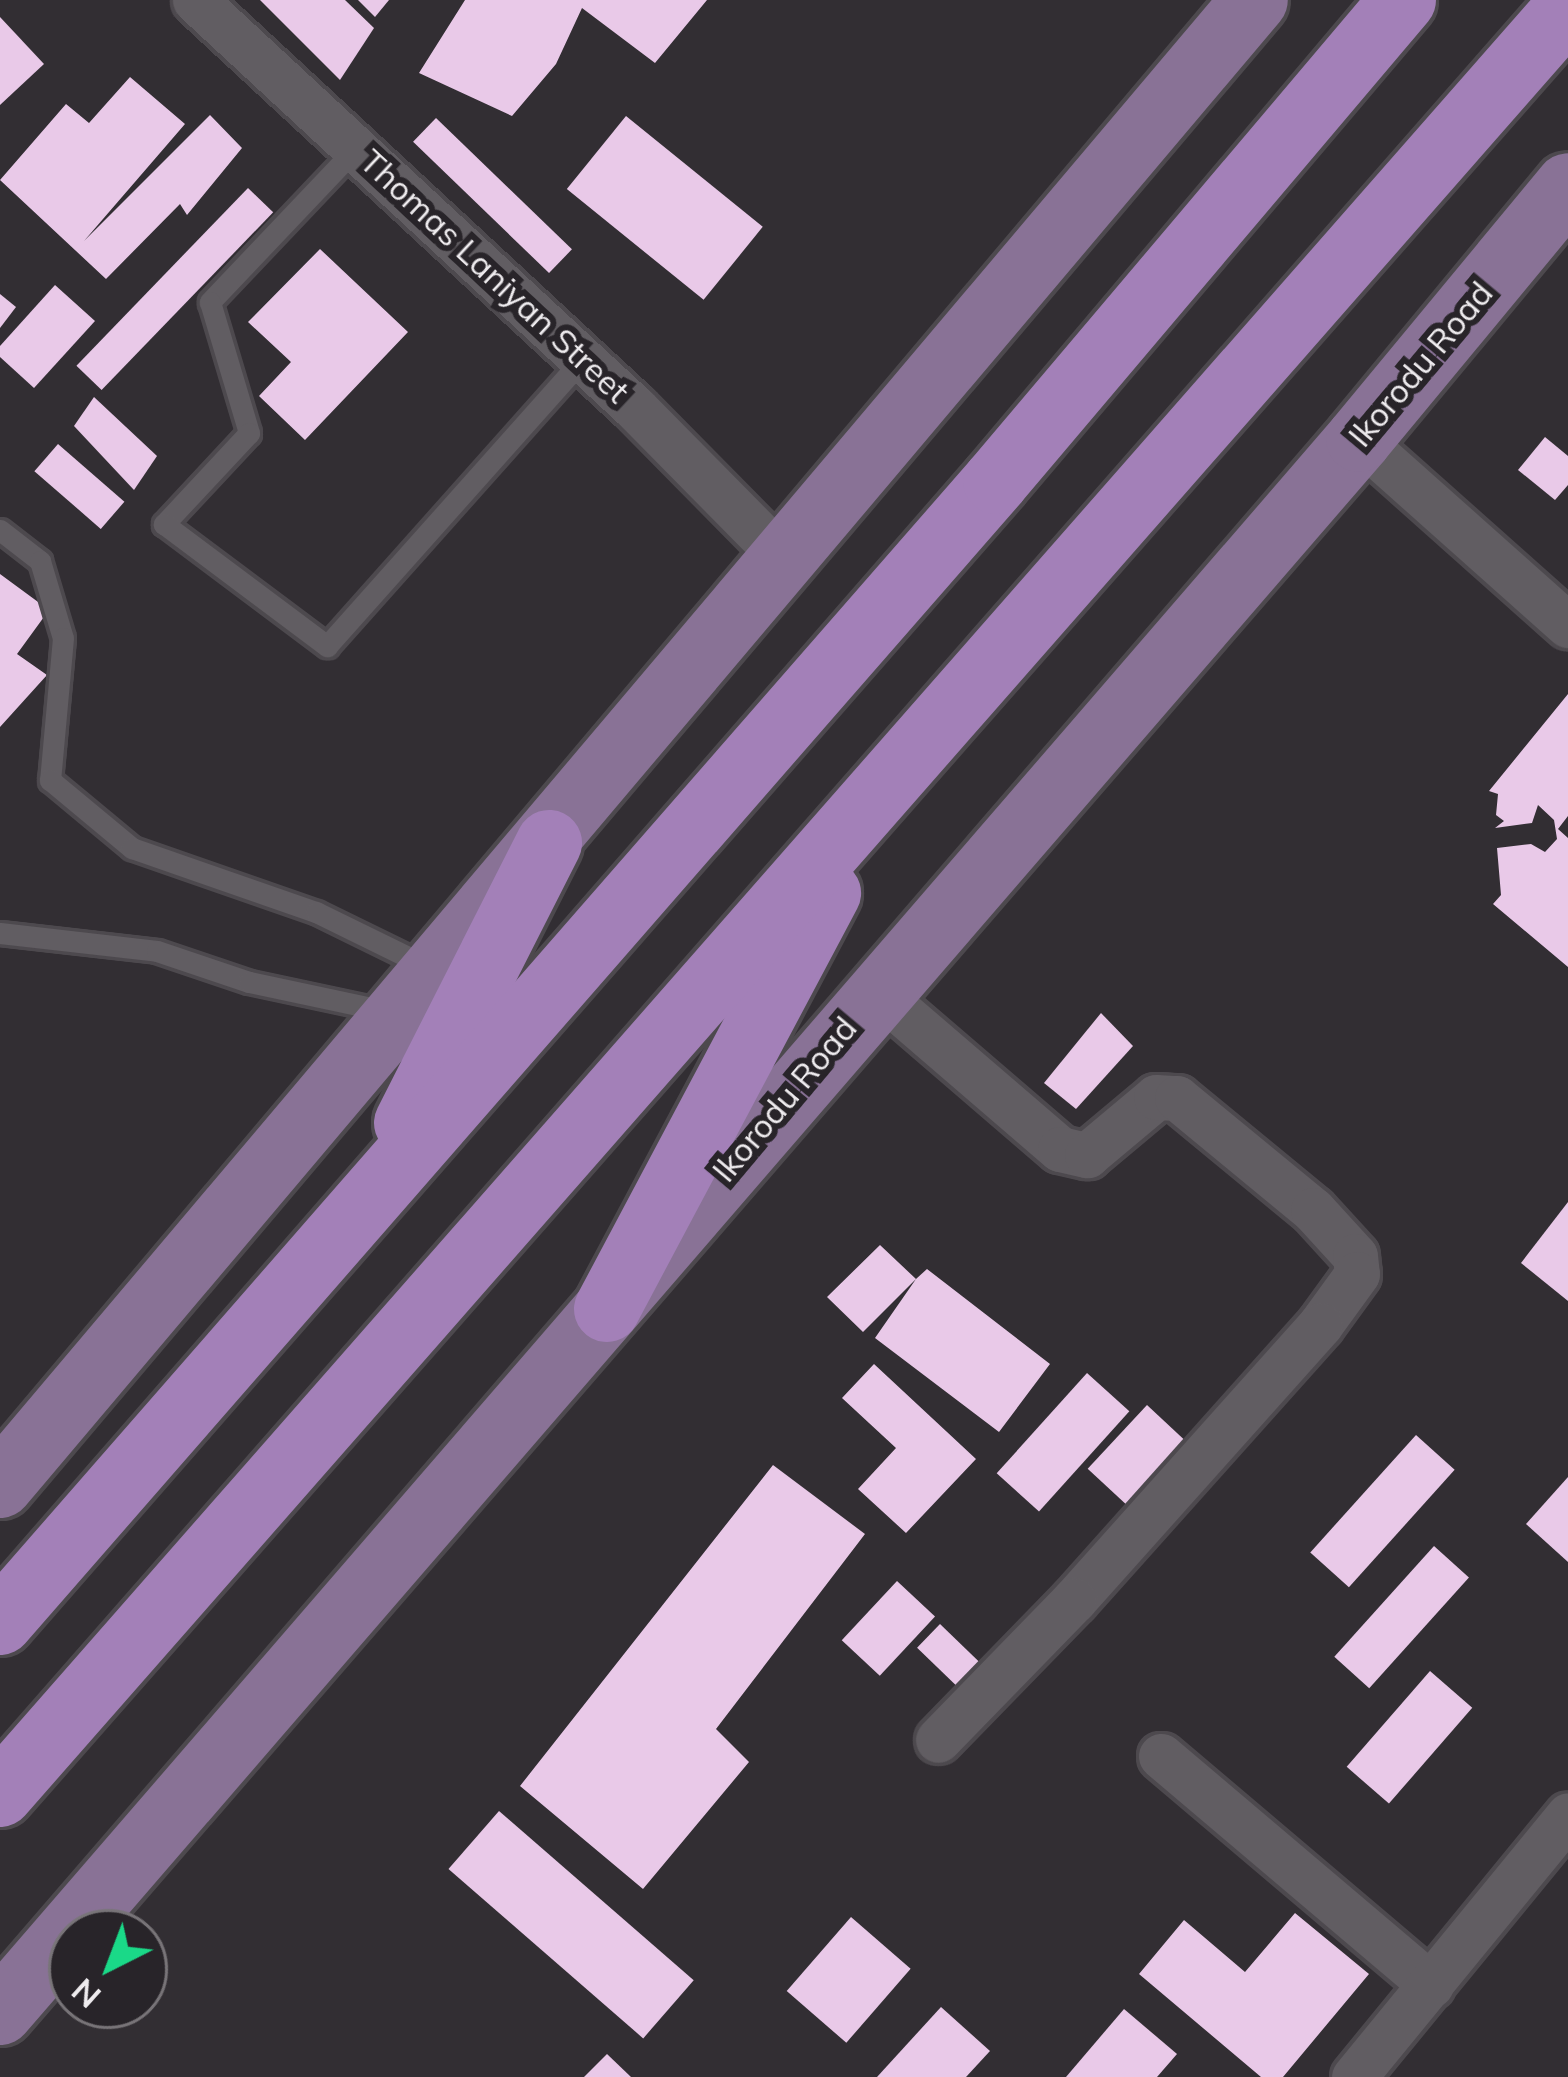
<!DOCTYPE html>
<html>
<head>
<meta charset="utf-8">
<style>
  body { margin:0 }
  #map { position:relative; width:1568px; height:2077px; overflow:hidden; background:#322e33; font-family:Mulish,sans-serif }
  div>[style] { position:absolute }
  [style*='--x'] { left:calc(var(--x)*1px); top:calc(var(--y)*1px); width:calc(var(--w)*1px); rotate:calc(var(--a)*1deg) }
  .building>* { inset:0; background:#e9c9e8; transform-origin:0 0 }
  .roads { filter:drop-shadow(3px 0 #4d494e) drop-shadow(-3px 0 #4d494e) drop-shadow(0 3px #4d494e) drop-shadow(0 -3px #4d494e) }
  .lane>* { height:21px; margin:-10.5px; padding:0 10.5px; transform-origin:10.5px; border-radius:10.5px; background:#615d62 }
  .street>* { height:45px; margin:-22.5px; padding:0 22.5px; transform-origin:22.5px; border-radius:22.5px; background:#615d62 }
  .primary>* { height:66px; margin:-33px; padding:0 33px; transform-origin:33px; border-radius:33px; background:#897296 }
  .highway>* { height:66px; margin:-33px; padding:0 33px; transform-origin:33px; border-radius:33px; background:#a380b8 }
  span { translate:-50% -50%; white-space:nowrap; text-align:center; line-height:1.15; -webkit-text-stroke:12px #282429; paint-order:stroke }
  .street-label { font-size:33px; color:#efecef }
  .north { position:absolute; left:48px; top:1909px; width:120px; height:120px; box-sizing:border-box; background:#282429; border:3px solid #787478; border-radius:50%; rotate:222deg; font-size:33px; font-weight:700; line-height:48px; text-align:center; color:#efecef }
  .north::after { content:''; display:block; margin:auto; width:42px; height:54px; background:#1ad988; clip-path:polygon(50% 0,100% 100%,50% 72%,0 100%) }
</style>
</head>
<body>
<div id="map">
  <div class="building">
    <i style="clip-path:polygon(260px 0,345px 0,374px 28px,340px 80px)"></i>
    <i style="clip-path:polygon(358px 0,389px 0,375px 17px)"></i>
    <i style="clip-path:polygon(465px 0,707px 0,655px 63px,582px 8px,556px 64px,512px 116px,419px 73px)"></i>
    <i style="clip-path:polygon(0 17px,44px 64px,0 105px)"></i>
    <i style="clip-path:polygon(130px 77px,185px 124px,84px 241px,210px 115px,242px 148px,187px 215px,180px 204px,106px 279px,0 180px,66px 104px,89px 123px)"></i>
    <i style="left:626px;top:116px;width:176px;height:94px;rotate:39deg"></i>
    <i style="left:436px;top:118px;width:189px;height:33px;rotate:44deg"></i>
    <i style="left:248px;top:188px;width:35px;height:247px;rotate:44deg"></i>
    <i style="clip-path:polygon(320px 249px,408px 332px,305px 440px,259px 396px,291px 362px,248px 322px)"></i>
    <i style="clip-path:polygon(55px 285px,95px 321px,34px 388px,0 357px,0 346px)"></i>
    <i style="clip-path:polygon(0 294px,16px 307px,0 328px)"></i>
    <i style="clip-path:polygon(94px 397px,157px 456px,134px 490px,74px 426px)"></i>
    <i style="clip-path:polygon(1545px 437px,1568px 456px,1568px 485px,1555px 500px,1518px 470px)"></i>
    <i style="left:58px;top:444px;width:88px;height:36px;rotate:41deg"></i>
    <i style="clip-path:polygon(0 574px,49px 610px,17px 654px,47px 675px,0 727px)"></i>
    <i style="clip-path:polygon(1568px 694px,1568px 816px,1558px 829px,1568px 838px,1568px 967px,1493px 904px,1501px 895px,1497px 848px,1531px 844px,1545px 852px,1557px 839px,1554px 820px,1538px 805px,1532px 823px,1495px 828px,1504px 821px,1496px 815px,1498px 794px,1489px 791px)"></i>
    <i style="clip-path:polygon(1101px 1013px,1133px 1046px,1076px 1109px,1044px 1083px)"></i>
    <i style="clip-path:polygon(1568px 1202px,1568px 1301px,1521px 1263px)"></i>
    <i style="clip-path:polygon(880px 1245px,916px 1279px,927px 1269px,1050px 1364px,999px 1432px,875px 1338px,916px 1279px,863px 1332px,827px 1297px)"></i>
    <i style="clip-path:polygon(874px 1364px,976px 1459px,906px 1533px,858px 1489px,896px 1448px,842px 1398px)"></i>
    <i style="left:1087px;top:1373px;width:57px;height:135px;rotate:42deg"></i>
    <i style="left:1147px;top:1405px;width:59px;height:87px;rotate:43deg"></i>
    <i style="left:1416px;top:1435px;width:52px;height:158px;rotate:42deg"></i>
    <i style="clip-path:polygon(773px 1465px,865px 1534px,716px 1729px,749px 1762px,643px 1889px,520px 1786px)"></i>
    <i style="clip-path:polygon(1568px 1477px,1568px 1562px,1526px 1524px)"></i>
    <i style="left:1434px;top:1546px;width:47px;height:149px;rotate:42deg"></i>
    <i style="left:897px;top:1581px;width:52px;height:81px;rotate:43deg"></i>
    <i style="left:940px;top:1624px;width:68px;height:33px;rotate:44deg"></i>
    <i style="left:1430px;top:1671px;width:56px;height:127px;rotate:41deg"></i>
    <i style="left:499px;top:1811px;width:258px;height:77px;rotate:41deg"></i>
    <i style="clip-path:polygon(1295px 1913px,1369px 1974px,1283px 2077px,1261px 2077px,1139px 1974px,1184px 1920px,1245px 1972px)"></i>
    <i style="left:851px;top:1917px;width:79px;height:98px;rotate:41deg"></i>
    <i style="clip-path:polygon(941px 2007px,990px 2051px,966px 2077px,877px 2077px)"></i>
    <i style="clip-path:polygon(1124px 2009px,1177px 2054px,1157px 2077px,1066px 2077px)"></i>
    <i style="clip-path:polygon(607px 2054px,631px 2077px,584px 2077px)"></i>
  </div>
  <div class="roads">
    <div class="lane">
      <i style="--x:357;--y:147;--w:214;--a:133.5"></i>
      <i style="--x:210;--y:302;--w:137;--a:73.4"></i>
      <i style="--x:249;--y:433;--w:125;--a:133"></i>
      <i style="--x:164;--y:524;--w:204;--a:36.8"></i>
      <i style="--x:327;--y:646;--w:385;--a:-48.3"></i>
      <i style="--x:0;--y:530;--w:51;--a:37.8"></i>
      <i style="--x:40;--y:561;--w:80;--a:73.4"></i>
      <i style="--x:63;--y:638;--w:143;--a:95.2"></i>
      <i style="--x:50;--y:780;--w:107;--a:39.7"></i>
      <i style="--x:132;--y:848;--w:195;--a:19.2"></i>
      <i style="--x:316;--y:912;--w:123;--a:26.1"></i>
      <i style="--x:0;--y:933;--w:158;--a:6.5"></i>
      <i style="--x:157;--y:951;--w:97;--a:18.6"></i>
      <i style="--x:249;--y:982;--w:140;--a:12"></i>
    </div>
    <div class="street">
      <i style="--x:195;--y:0;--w:600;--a:42.84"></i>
      <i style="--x:635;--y:408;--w:215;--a:45.4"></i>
      <i style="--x:1359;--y:439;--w:280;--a:41.7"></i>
      <i style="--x:875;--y:990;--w:244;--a:40.7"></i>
      <i style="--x:1060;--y:1149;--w:28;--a:13"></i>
      <i style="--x:1087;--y:1155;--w:90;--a:-40"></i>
      <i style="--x:1156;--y:1097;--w:21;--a:3"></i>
      <i style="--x:1177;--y:1098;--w:176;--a:39.5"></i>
      <i style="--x:1313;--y:1210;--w:62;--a:47.6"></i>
      <i style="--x:1355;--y:1256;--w:18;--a:84"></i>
      <i style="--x:1357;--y:1274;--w:63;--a:126"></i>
      <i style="--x:1320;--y:1325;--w:369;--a:131.8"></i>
      <i style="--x:1074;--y:1600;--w:195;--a:134.2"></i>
      <i style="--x:1161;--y:1756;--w:354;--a:40.3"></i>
      <i style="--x:1354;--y:2077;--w:338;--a:-50.7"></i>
    </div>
    <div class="primary">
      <i style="--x:0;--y:1485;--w:1944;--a:-49.8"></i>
      <i style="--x:0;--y:2012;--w:2079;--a:-49.17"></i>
      <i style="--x:1359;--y:439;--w:328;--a:-50.4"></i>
    </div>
    <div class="highway">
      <i style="--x:407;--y:1123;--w:314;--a:-63.1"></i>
      <i style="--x:607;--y:1309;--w:471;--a:-62"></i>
      <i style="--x:0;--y:1622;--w:1515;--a:-48.88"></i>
      <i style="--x:996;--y:481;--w:630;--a:-49.76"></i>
      <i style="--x:0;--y:1794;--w:2377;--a:-48.73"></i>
    </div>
  </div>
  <div class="street-label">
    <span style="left:495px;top:276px;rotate:43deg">Thomas Laniyan Street</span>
    <span style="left:1420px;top:364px;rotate:-50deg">Ikorodu Road</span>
    <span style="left:784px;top:1099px;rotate:-50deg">Ikorodu Road</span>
  </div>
  <div class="north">N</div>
</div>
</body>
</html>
